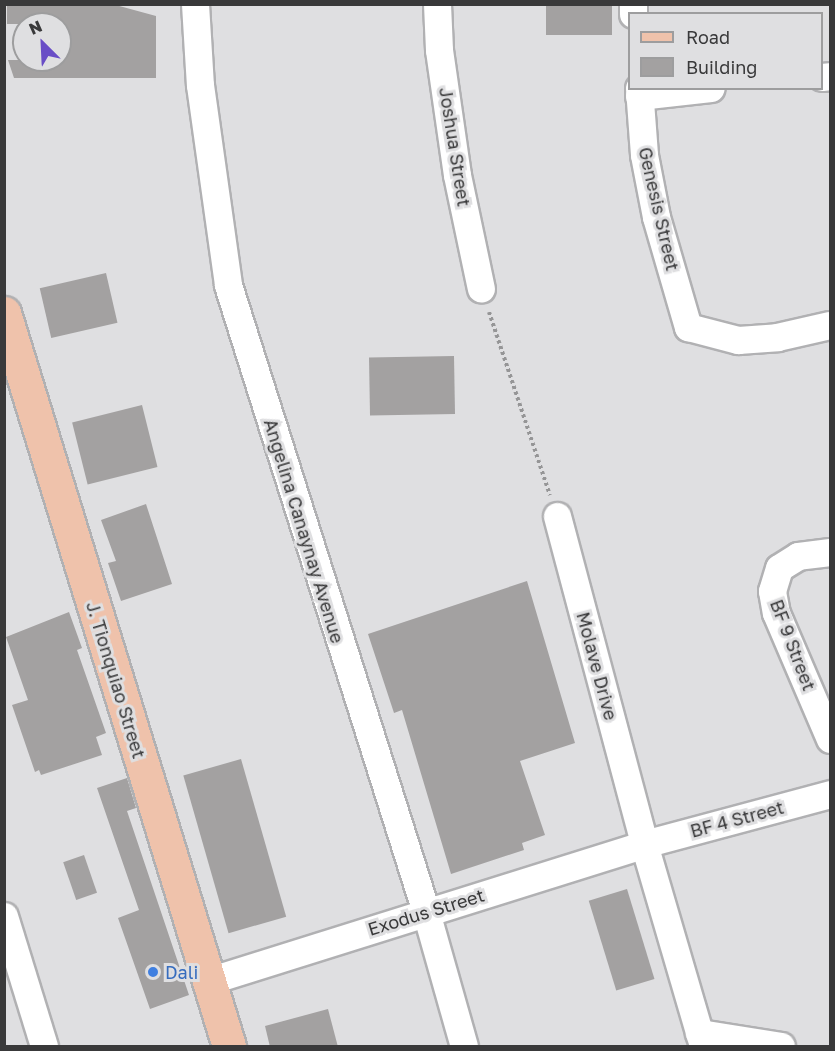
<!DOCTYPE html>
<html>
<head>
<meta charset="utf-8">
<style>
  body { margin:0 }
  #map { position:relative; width:835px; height:1051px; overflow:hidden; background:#dfdfe1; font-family:"Golos Text",sans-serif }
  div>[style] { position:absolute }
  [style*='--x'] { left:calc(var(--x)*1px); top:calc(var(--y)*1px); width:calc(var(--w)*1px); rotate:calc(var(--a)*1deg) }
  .building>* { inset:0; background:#a3a1a1; transform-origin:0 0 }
  .path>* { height:4px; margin-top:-2px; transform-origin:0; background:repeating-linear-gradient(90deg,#959596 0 3px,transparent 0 6px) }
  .roads { filter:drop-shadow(2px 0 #b1b1b3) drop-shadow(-2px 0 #b1b1b3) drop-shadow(0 2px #b1b1b3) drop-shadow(0 -2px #b1b1b3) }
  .minor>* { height:27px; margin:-13.5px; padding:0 13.5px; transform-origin:13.5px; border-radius:13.5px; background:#fff }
  .major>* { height:33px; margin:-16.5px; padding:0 16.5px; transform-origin:16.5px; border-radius:16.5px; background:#efc2ab }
  .dots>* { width:16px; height:16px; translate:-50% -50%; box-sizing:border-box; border:3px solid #dfdfe1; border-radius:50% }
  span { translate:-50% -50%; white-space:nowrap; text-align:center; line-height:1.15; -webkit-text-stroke:6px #dfdfe1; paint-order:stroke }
  .street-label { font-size:18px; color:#39393a }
  .shop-label { font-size:18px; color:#366cbe }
  .left { translate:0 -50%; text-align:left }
  .frame { position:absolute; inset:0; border:6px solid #39393a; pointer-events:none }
  .legend { position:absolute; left:628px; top:12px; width:195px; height:78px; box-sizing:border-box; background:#dfdfe1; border:2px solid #9d9d9e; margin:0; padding:8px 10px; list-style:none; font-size:18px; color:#39393a }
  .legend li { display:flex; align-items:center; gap:12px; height:30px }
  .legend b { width:30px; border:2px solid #9d9d9e }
  .north { position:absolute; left:12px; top:12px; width:60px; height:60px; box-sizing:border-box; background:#dfdfe1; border:2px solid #9d9d9e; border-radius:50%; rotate:336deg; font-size:16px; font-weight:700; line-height:24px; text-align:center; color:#39393a }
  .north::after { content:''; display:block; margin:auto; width:21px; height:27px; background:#694dc6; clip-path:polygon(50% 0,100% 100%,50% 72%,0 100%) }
</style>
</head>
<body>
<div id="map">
  <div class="building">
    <i style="clip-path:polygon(7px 4px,112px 4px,156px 16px,156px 78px,14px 78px,8px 60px,60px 60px,60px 24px,7px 24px)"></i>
    <i style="left:546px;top:4px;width:66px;height:31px"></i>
    <i style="left:106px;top:273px;width:51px;height:68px;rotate:77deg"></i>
    <i style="left:454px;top:356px;width:58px;height:85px;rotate:89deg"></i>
    <i style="left:142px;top:405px;width:64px;height:72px;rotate:76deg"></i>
    <i style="clip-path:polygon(146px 504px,172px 584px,121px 601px,108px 563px,116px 561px,101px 520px)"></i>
    <i style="clip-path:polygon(527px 581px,575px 743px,520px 761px,545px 835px,522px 843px,524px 850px,451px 874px,402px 710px,394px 713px,368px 634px)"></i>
    <i style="clip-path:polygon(69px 612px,82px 648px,77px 650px,106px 733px,96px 737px,102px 755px,41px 775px,39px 770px,35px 772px,12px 705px,28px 700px,6px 637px)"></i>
    <i style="left:241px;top:759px;width:164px;height:60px;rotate:74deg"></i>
    <i style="clip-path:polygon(127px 778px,136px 808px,127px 811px,189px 995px,150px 1009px,118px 918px,139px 910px,97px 788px)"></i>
    <i style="left:84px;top:855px;width:40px;height:22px;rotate:71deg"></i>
    <i style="left:627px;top:889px;width:94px;height:40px;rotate:73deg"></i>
    <i style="clip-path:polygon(328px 1009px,338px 1047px,270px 1047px,265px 1026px)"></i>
  </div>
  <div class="path">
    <i style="--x:489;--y:312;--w:193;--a:71.6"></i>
  </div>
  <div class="roads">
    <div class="minor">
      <i style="--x:195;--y:4;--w:81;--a:86.5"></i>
      <i style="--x:200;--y:85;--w:202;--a:82"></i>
      <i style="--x:228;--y:285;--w:658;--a:72.47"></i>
      <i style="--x:426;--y:912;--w:139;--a:74.2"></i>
      <i style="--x:437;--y:4;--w:46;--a:87.5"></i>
      <i style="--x:439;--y:50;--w:126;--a:81.8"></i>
      <i style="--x:457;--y:175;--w:116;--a:78.1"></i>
      <i style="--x:633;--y:4;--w:10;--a:90"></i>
      <i style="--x:822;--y:77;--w:8;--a:-7"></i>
      <i style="--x:639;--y:88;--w:67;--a:85.7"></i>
      <i style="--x:644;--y:155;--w:63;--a:79"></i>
      <i style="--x:656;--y:217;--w:115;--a:73.8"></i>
      <i style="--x:688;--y:327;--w:52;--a:14.6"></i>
      <i style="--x:738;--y:340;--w:39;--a:-4"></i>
      <i style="--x:777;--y:337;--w:54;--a:-12.8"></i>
      <i style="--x:639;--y:96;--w:72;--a:-6.3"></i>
      <i style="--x:557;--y:516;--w:339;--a:75.1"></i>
      <i style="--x:644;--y:844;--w:210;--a:73.7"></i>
      <i style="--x:830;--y:552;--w:32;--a:173"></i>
      <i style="--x:798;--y:556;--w:22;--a:148"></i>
      <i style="--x:779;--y:568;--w:24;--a:107"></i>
      <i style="--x:772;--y:591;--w:22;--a:80"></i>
      <i style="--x:776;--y:613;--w:137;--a:66.8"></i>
      <i style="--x:4;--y:916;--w:136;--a:72.9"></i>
      <i style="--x:208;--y:981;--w:457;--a:-17.4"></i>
      <i style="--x:644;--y:844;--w:193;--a:-15"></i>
      <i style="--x:699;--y:1033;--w:83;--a:9"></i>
    </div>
    <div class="major">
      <i style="--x:4;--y:313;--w:767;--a:72.94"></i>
    </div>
  </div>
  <div class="dots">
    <i style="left:153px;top:972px;background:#3f7fe0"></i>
  </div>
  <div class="street-label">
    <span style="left:455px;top:147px;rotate:81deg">Joshua Street</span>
    <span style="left:659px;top:209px;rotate:77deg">Genesis Street</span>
    <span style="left:304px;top:531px;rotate:73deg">Angelina Canaynay Avenue</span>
    <span style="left:793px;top:645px;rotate:69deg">BF 9 Street</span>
    <span style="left:597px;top:666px;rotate:75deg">Molave Drive</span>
    <span style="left:116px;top:680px;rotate:73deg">J. Tionquiao Street</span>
    <span style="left:737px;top:819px;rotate:-15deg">BF 4 Street</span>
    <span style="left:426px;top:912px;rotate:-17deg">Exodus Street</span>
  </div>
  <div class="shop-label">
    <span class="left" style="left:165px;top:972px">Dali</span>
  </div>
  <div class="frame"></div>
  <ul class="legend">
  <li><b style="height:8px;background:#efc2ab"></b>Road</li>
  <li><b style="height:16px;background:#a3a1a1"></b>Building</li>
  </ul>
  <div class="north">N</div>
</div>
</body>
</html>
